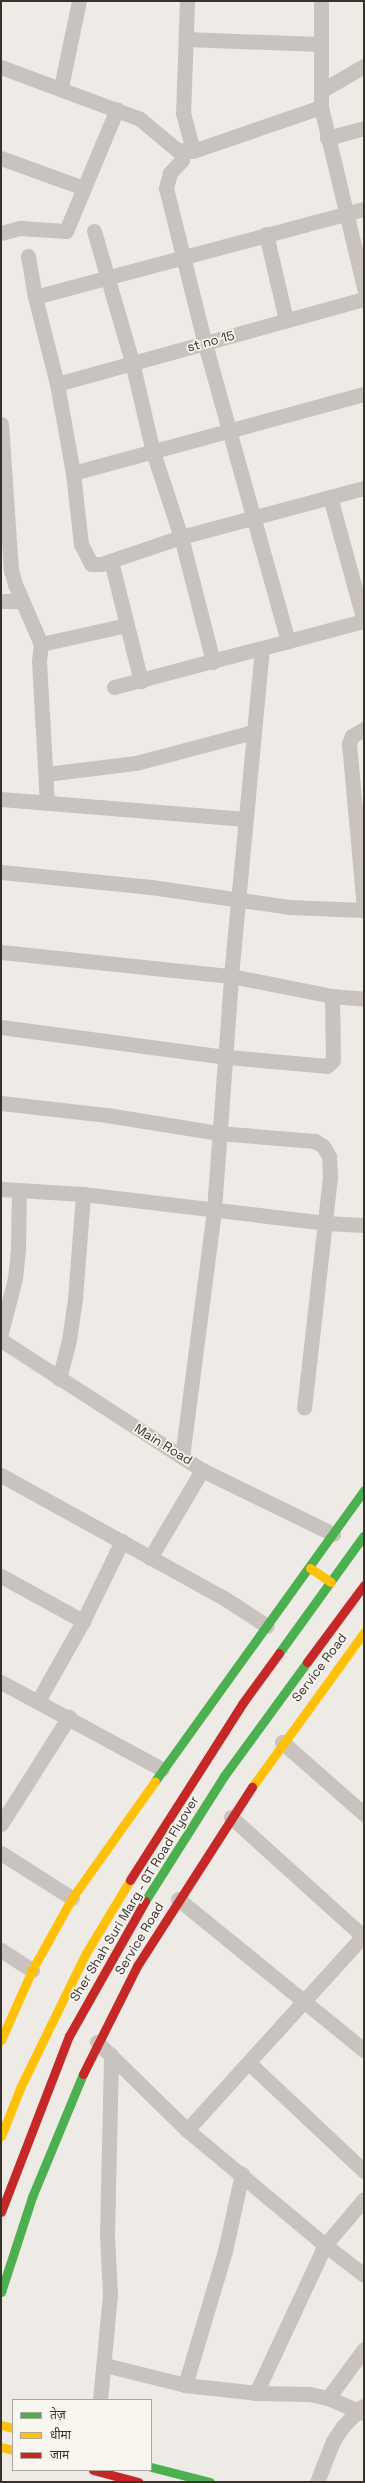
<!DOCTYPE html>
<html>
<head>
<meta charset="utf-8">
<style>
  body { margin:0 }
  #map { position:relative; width:365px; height:2483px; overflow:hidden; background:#eeeae6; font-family:"Space Grotesk","Noto Sans Devanagari",sans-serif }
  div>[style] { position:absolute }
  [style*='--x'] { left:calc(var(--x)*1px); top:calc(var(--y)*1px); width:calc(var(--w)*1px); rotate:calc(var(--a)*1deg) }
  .street>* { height:15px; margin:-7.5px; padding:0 7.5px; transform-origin:7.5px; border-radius:7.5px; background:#c8c3be }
  .fast>* { height:9px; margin:-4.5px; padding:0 4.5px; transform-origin:4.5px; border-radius:4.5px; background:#4caf50 }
  .slow>* { height:9px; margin:-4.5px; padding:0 4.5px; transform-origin:4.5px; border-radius:4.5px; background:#ffc107 }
  .jam>* { height:9px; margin:-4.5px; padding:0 4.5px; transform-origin:4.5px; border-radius:4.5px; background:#c62828 }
  span { translate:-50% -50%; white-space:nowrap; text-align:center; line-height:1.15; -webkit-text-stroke:3.5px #f9f5ef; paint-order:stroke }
  .street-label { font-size:13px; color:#39312c }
  .frame { position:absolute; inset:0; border:2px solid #39312c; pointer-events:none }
  .legend { position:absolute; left:12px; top:2399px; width:140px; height:72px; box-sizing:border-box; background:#f9f5ef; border:1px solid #aca7a1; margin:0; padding:5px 7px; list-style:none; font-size:12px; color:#39312c }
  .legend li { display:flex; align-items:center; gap:8px; height:20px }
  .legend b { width:20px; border:1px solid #aca7a1 }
</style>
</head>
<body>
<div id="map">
  <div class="street">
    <i style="--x:187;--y:1;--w:112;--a:92"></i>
    <i style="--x:183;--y:113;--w:39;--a:75"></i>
    <i style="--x:193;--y:151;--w:135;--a:-19"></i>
    <i style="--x:321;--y:1;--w:106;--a:90"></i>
    <i style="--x:321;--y:107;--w:186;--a:76.6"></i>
    <i style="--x:186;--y:39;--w:133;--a:2.2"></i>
    <i style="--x:1;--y:67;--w:148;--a:20.5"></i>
    <i style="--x:140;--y:119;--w:48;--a:40"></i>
    <i style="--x:177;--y:150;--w:15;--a:4"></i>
    <i style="--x:61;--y:87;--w:88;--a:-78.2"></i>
    <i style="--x:321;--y:91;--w:50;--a:-30.2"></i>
    <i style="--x:327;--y:138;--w:38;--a:-15"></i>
    <i style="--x:183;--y:152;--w:8;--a:97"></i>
    <i style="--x:182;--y:160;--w:18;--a:133"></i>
    <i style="--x:170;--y:173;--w:16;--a:105"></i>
    <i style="--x:166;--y:188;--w:161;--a:76"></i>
    <i style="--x:205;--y:344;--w:309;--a:74.4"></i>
    <i style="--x:1;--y:158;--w:88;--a:19.9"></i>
    <i style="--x:94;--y:231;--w:136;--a:73.8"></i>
    <i style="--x:132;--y:362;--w:92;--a:76.9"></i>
    <i style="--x:153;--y:452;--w:89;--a:71.8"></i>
    <i style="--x:181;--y:537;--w:129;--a:75.6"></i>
    <i style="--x:1;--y:233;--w:20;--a:-15"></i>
    <i style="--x:20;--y:228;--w:46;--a:3.7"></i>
    <i style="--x:66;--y:231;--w:132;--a:-67.3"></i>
    <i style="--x:266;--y:234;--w:88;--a:76.9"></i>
    <i style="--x:28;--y:256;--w:42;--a:80.3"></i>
    <i style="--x:35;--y:297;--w:90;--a:75.8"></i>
    <i style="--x:57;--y:384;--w:90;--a:79.8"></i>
    <i style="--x:73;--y:473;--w:71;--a:83.6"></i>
    <i style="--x:81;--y:544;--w:22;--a:63"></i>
    <i style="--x:91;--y:564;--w:10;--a:0"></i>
    <i style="--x:101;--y:564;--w:84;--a:-18.6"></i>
    <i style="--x:181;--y:537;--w:189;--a:-15"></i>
    <i style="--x:35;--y:297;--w:341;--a:-15"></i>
    <i style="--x:57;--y:384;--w:319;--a:-15.5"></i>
    <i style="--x:1;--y:424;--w:146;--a:86.1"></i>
    <i style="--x:11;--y:570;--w:15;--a:74"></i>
    <i style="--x:15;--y:584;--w:65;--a:66.6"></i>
    <i style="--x:41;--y:644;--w:17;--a:97"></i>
    <i style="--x:39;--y:661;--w:141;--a:86.8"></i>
    <i style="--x:73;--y:473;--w:302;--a:-15.2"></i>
    <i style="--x:330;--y:497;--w:129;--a:74.7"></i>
    <i style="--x:111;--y:561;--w:124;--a:76"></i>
    <i style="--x:1;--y:601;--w:21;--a:0"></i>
    <i style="--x:41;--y:644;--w:88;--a:-12.5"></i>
    <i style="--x:114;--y:687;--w:259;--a:-14.8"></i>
    <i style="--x:364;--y:729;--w:14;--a:150"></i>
    <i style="--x:352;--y:736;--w:8;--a:113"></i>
    <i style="--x:349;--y:743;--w:166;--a:84.8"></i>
    <i style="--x:46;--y:774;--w:91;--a:-7"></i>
    <i style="--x:136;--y:763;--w:121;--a:-14.8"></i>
    <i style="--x:1;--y:799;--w:245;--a:4.7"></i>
    <i style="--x:1;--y:872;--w:151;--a:5.7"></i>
    <i style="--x:151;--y:887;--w:139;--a:8.2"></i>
    <i style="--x:289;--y:907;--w:75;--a:2.3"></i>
    <i style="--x:1;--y:952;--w:231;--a:6"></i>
    <i style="--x:231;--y:976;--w:103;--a:11.2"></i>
    <i style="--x:332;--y:996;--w:32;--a:5"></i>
    <i style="--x:1;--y:1027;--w:228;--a:7.6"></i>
    <i style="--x:227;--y:1057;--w:100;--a:5.1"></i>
    <i style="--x:327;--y:1066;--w:8;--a:-45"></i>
    <i style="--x:333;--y:1060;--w:64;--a:-90.9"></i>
    <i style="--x:1;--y:1103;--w:107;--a:6.5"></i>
    <i style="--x:107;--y:1115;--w:112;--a:9.2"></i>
    <i style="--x:218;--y:1133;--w:97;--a:4.7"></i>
    <i style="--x:315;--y:1141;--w:9;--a:32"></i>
    <i style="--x:323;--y:1146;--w:12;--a:59"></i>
    <i style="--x:329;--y:1156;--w:21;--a:87"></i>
    <i style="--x:330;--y:1177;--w:232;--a:96.4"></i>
    <i style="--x:1;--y:1189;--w:82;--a:3.5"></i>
    <i style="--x:83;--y:1194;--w:244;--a:6.8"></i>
    <i style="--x:325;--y:1223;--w:39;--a:3"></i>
    <i style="--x:1;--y:1333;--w:57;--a:-75.7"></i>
    <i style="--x:15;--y:1278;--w:30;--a:-84"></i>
    <i style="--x:18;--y:1248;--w:58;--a:-89"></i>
    <i style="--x:1;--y:1340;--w:239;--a:32.9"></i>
    <i style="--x:202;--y:1470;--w:146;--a:26"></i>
    <i style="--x:59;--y:1379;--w:40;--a:-75.6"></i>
    <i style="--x:69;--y:1340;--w:41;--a:-81.7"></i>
    <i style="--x:75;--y:1299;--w:105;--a:-85.6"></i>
    <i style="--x:182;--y:1457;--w:249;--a:-82.6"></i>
    <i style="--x:214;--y:1210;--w:235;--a:-85.8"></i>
    <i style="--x:231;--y:976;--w:328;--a:-84.6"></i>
    <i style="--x:1;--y:1475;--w:255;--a:28.9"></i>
    <i style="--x:224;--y:1598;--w:51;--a:33.1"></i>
    <i style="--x:150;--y:1558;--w:102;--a:-59.4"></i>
    <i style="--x:1;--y:1576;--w:94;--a:28.8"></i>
    <i style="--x:1;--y:1682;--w:183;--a:28.4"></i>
    <i style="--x:38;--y:1701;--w:92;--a:-60.6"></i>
    <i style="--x:83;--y:1621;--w:89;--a:-64"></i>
    <i style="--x:282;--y:1742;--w:109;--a:41.3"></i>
    <i style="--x:231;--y:1817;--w:179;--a:42.1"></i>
    <i style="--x:1;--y:1824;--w:127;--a:-57.6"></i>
    <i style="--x:1;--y:1853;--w:84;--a:32.4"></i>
    <i style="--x:178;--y:1899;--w:240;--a:39.1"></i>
    <i style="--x:1;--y:1950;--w:37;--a:33"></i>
    <i style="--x:97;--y:2042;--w:126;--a:44.4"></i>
    <i style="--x:187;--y:2130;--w:180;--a:39.8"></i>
    <i style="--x:325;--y:2245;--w:60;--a:-49.7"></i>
    <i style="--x:249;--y:2063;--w:158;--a:43.2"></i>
    <i style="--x:187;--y:2130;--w:263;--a:-47.8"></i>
    <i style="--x:105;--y:2365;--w:82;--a:14"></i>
    <i style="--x:185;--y:2385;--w:71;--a:6.4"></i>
    <i style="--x:256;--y:2393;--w:53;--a:1.1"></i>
    <i style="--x:309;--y:2394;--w:19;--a:12"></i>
    <i style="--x:328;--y:2398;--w:39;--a:23"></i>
    <i style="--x:185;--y:2385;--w:140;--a:-73.4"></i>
    <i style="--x:225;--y:2251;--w:79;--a:-77.6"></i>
    <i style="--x:256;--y:2393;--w:163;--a:-65"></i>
    <i style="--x:325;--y:2245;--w:49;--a:37.6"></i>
    <i style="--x:328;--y:2398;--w:61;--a:-53.7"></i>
    <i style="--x:100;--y:2400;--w:105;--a:-84.6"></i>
    <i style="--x:110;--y:2295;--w:60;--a:-92.9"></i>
    <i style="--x:107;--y:2235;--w:180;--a:-88.7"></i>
    <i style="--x:317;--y:2482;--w:44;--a:-68.7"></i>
    <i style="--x:333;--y:2441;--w:18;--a:-56"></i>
    <i style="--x:343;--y:2426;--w:28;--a:-45"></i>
  </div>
  <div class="fast">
    <i style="--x:279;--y:1653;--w:145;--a:-54.2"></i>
    <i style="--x:155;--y:1781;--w:358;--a:-54.3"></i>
    <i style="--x:145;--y:1901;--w:148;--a:-57.7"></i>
    <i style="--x:224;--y:1776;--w:141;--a:-53.9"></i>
    <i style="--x:1;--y:2292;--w:100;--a:-71.9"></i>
    <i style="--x:32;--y:2197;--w:133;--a:-67.5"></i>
    <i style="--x:151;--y:2467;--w:61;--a:14.3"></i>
  </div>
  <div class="slow">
    <i style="--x:310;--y:1568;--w:25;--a:34"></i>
    <i style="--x:252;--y:1787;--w:191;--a:-54.1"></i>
    <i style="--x:1;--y:2040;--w:77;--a:-66.1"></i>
    <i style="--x:32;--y:1970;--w:82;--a:-60.9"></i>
    <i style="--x:72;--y:1898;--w:143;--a:-54.6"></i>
    <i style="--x:1;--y:2136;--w:54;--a:-68.2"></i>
    <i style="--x:21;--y:2086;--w:148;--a:-64"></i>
    <i style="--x:86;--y:1953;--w:85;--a:-58.9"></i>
    <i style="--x:1;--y:2425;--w:12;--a:14"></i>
    <i style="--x:1;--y:2447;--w:12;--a:14"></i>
  </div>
  <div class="jam">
    <i style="--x:307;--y:1662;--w:96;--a:-53.5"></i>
    <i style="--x:130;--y:1880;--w:209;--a:-57.5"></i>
    <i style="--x:242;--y:1704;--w:63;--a:-54"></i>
    <i style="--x:83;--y:2074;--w:121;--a:-63.4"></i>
    <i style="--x:137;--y:1966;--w:213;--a:-57.3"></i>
    <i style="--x:1;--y:2212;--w:189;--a:-68.9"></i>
    <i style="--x:69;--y:2036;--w:155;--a:-60.6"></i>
    <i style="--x:93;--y:2470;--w:47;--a:14.9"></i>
  </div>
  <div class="street-label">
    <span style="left:211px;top:342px;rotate:-15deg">st no 15</span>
    <span style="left:163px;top:1445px;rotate:32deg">Main Road</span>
    <span style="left:320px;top:1668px;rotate:-53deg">Service Road</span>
    <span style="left:135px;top:1899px;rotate:-59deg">Sher Shah Suri Marg - GT Road Flyover</span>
    <span style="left:140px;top:1939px;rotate:-59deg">Service Road</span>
  </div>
  <div class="frame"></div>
  <ul class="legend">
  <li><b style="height:5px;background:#4caf50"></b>तेज़</li>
  <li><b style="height:5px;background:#ffc107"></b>धीमा</li>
  <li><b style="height:5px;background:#c62828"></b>जाम</li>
  </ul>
</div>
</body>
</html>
